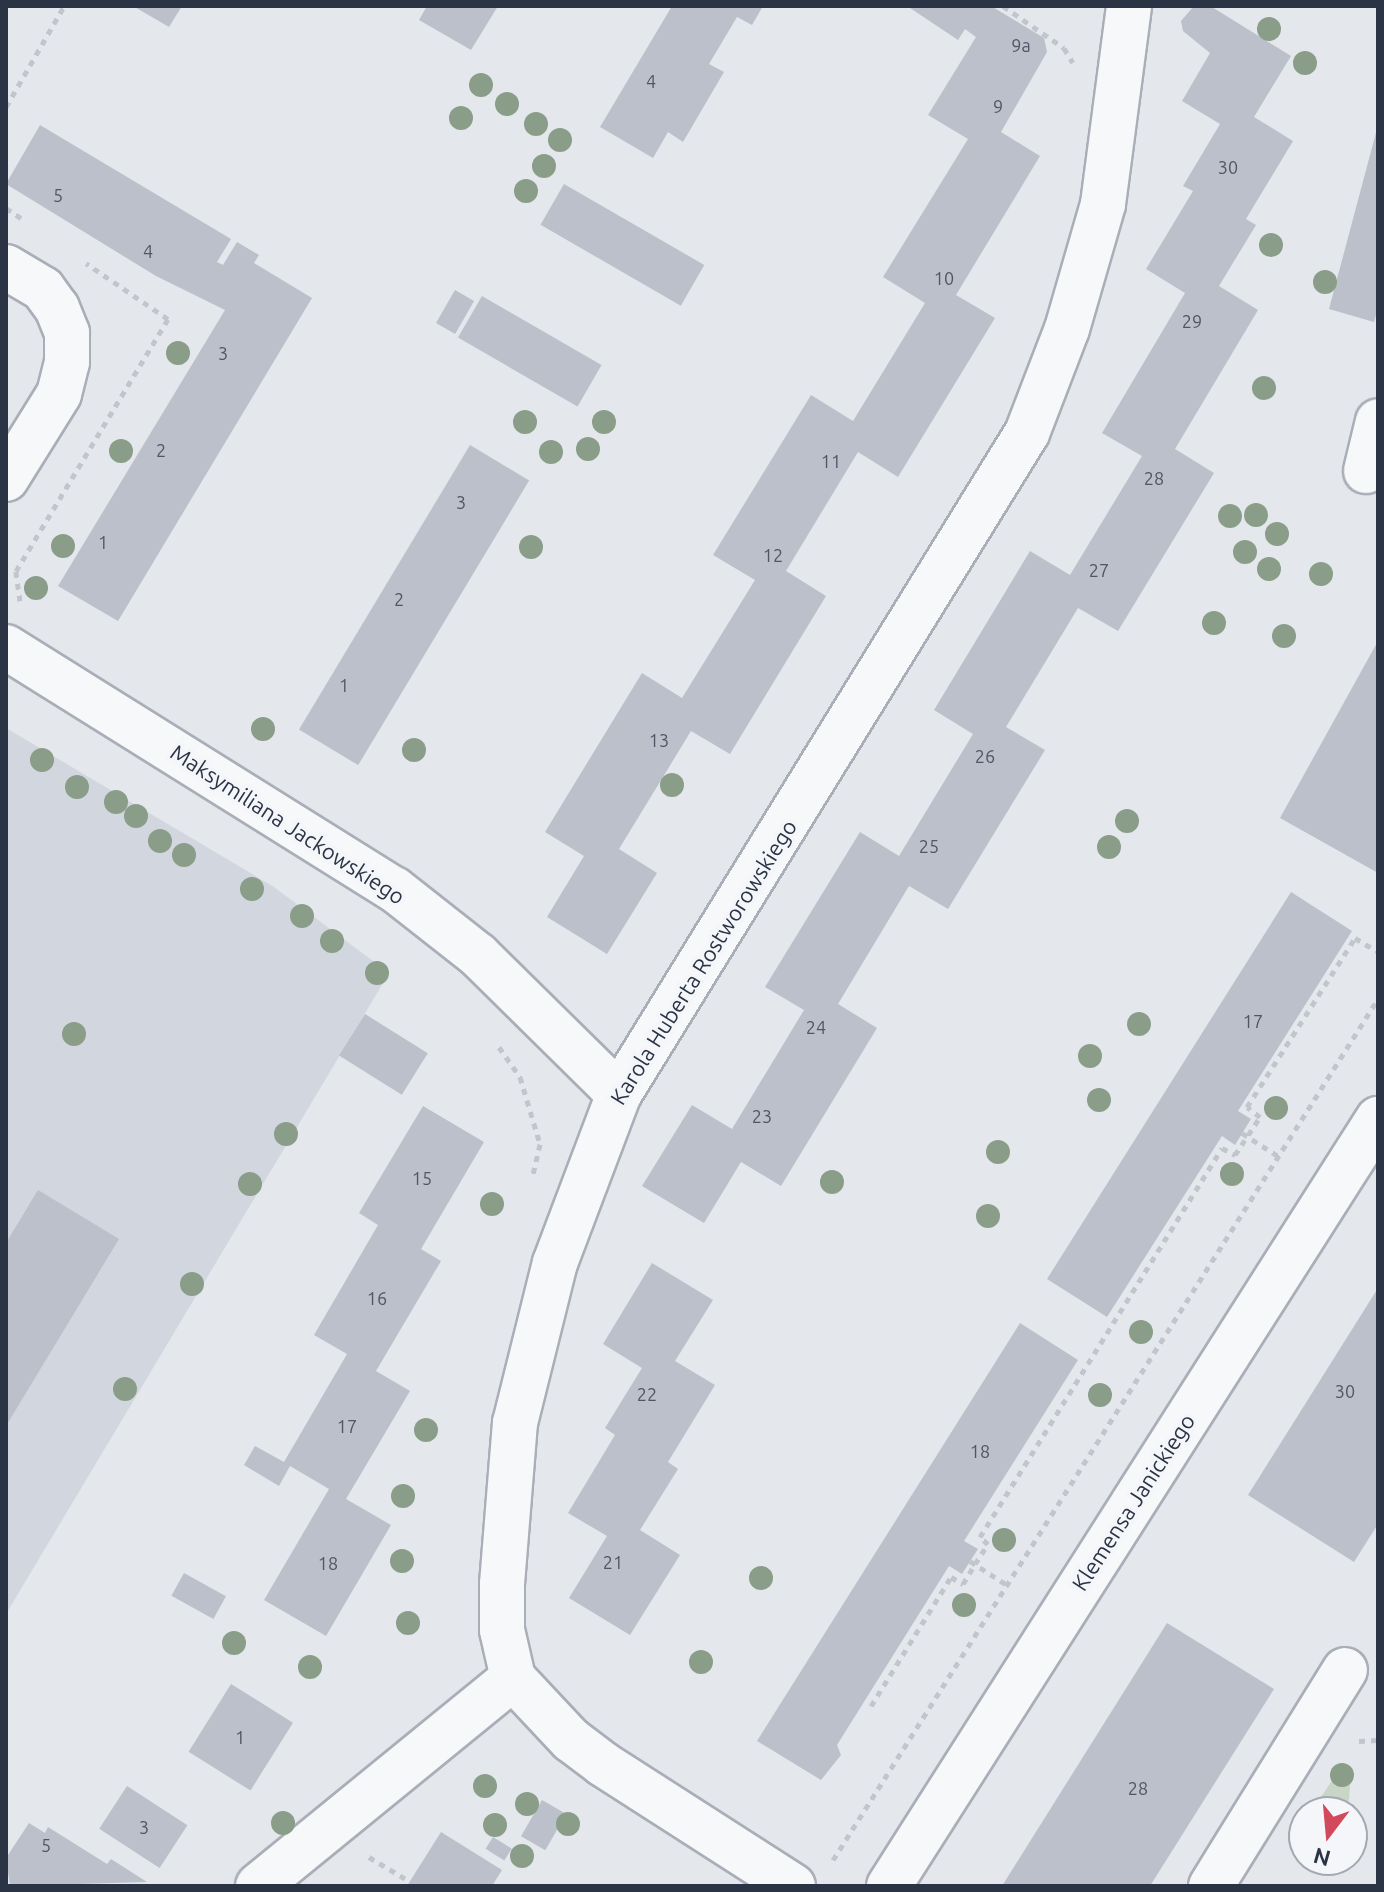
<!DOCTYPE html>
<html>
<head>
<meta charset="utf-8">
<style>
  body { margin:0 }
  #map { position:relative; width:1384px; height:1892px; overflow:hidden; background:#e4e7ec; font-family:Ubuntu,sans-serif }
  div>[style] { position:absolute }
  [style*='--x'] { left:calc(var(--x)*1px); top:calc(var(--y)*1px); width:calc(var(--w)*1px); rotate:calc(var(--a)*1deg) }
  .built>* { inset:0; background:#d2d6de }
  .green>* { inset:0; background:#c9d6c5 }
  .building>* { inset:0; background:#bbc0ca; transform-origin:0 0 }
  .path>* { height:5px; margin-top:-2.5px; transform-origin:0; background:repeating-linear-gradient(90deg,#c2c5cb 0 6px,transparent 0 12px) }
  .roads { filter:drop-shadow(2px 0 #a9aeb7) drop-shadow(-2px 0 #a9aeb7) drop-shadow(0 2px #a9aeb7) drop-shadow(0 -2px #a9aeb7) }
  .minor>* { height:44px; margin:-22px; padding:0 22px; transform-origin:22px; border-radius:22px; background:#f7f8fa }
  .trees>* { width:24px; height:24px; margin:-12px; border-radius:50%; background:#899d89 }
  span { translate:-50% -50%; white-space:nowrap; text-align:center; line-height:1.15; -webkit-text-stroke:8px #f4f6f9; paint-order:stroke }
  .number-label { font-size:18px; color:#4f5766 }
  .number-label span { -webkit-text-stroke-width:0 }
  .street-label { font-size:22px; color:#2b3445 }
  .frame { position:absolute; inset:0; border:8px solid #2b3445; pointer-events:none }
  .north { position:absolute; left:1288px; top:1796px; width:80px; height:80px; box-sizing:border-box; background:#f4f6f9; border:2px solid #a4a8b1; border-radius:50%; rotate:196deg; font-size:22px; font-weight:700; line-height:32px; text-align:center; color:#2b3445 }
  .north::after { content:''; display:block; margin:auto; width:28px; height:36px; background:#d1495b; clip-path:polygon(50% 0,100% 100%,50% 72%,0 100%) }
</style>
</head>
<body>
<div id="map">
  <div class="built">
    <i style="clip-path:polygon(6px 728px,274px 887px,389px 973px,6px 1614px)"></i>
  </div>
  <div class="green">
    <i style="clip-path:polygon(1341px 1767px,1351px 1773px,1348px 1812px,1311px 1812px)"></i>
  </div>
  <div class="building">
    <i style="clip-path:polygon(133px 6px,182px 6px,169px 27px)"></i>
    <i style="clip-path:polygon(427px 6px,498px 6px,471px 50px,419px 20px)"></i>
    <i style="clip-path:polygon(672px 6px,763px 6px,752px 25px,737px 17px,709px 64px,724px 72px,683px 142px,668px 132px,653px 158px,600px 127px)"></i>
    <i style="clip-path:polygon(907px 6px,991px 6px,1044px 38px,1047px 52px,1001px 132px,1040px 156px,956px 295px,995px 318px,898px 477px,858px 452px,786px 571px,826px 596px,730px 754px,691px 731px,619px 849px,657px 873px,607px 954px,547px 917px,584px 856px,545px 832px,642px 673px,682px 698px,755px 580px,713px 555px,811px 395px,853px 421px,925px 303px,883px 277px,968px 139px,928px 115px,976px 37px,965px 29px,958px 40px)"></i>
    <i style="clip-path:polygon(1193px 7px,1212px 7px,1291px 56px,1254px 117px,1293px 141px,1246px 219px,1256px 225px,1219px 286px,1258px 310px,1175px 449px,1214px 473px,1118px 631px,1078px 608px,1006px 727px,1045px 750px,948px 909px,909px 886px,838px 1004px,877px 1028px,781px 1186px,741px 1162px,704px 1223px,642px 1186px,692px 1105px,732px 1129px,804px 1010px,765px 987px,860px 832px,899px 856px,973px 734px,934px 710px,1030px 551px,1070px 575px,1142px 456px,1102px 433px,1185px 293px,1146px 269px,1193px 191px,1183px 186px,1220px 124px,1182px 101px,1210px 53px,1183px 31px,1181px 21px)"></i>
    <i style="clip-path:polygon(40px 125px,231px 239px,217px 262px,223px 265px,237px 242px,259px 255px,254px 263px,312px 298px,118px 621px,58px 586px,225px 310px,156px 276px,6px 184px)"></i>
    <i style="clip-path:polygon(1378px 125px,1378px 308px,1374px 322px,1329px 309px)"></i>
    <i style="left:564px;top:184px;width:162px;height:47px;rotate:30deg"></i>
    <i style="left:455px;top:290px;width:22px;height:38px;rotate:30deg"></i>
    <i style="left:482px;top:296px;width:138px;height:48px;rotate:30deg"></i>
    <i style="left:470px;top:445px;width:69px;height:332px;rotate:31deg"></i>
    <i style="clip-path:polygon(1378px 641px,1378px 873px,1280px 818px)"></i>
    <i style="clip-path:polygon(1291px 892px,1352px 931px,1238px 1111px,1251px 1119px,1235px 1145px,1222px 1136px,1107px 1317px,1047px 1279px)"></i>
    <i style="left:365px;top:1014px;width:74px;height:49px;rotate:32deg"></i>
    <i style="clip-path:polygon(423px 1106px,484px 1142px,421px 1249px,441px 1261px,376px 1371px,410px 1391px,346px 1499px,391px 1525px,326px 1636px,264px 1600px,329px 1489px,290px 1466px,279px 1486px,244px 1465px,255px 1446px,284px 1462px,347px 1354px,314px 1335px,378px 1225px,359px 1213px)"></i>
    <i style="clip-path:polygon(38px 1190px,119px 1239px,6px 1426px,6px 1243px)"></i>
    <i style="clip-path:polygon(652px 1263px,713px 1300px,675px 1361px,715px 1385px,668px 1462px,678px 1469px,640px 1530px,680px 1555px,630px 1635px,569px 1598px,607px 1536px,568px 1513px,615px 1435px,605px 1428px,642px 1368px,603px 1344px)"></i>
    <i style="clip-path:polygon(1378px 1288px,1378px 1524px,1354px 1562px,1248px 1495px)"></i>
    <i style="clip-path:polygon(1020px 1323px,1078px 1360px,964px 1541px,978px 1549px,962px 1574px,949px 1566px,837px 1745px,841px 1755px,821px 1780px,757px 1741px)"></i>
    <i style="left:184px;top:1573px;width:48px;height:26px;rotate:29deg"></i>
    <i style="clip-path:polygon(1167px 1623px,1274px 1689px,1150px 1886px,1002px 1886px)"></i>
    <i style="left:231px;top:1684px;width:73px;height:80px;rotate:32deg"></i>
    <i style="left:127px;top:1786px;width:72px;height:51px;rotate:33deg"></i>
    <i style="left:542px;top:1800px;width:28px;height:42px;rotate:30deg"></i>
    <i style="clip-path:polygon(29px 1823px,45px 1833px,48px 1827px,107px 1864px,111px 1859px,147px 1882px,10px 1886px,6px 1858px)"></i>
    <i style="clip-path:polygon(441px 1832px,502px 1870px,492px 1886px,407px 1886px)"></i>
    <i style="left:493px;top:1837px;width:22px;height:14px;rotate:32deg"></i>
  </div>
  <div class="path">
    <i style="--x:1003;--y:6;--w:74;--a:34.5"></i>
    <i style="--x:1064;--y:48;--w:17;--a:59"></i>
    <i style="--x:6;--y:107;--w:116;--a:-60.1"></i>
    <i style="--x:6;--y:208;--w:23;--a:34"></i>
    <i style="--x:20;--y:601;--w:30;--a:-98"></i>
    <i style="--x:16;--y:571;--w:294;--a:-58.9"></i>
    <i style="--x:168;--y:319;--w:99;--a:-145.7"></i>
    <i style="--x:499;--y:1047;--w:37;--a:55"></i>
    <i style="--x:520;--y:1077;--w:70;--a:73.4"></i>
    <i style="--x:540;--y:1144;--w:32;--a:103"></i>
    <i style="--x:1242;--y:1133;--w:43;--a:32.6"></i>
    <i style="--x:970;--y:1561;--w:44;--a:33"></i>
    <i style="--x:871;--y:1706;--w:152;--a:-58.2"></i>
    <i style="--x:951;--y:1577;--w:14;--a:30"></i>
    <i style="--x:963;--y:1584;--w:23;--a:-59"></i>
    <i style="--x:975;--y:1564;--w:24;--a:-57"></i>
    <i style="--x:988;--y:1544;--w:11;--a:-139"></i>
    <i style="--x:980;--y:1537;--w:458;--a:-58.1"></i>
    <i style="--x:1222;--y:1148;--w:15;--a:28"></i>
    <i style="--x:1235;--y:1155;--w:45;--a:-56.7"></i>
    <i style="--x:1260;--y:1117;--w:16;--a:-142"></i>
    <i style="--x:1247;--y:1107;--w:201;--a:-57.4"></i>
    <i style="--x:1355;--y:938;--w:27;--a:31"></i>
    <i style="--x:1359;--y:1741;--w:19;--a:-3"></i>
    <i style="--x:369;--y:1857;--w:47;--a:31"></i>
    <i style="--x:833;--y:1860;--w:1019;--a:-57.67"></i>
  </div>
  <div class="roads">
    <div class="minor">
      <i style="--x:6;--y:267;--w:43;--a:30.7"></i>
      <i style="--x:43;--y:289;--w:24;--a:54"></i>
      <i style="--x:57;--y:308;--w:27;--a:68"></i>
      <i style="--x:67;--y:333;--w:29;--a:90"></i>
      <i style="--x:67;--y:362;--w:33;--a:104"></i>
      <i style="--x:59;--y:394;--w:100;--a:121.9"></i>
      <i style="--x:1366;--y:471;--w:51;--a:-76.5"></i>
      <i style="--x:6;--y:647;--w:457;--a:32"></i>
      <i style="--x:394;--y:889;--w:107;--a:38.2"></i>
      <i style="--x:478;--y:955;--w:198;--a:44.6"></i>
      <i style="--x:258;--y:1886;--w:329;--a:-39.2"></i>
      <i style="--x:793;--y:1886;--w:226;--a:-147.3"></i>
      <i style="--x:603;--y:1764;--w:40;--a:-143"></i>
      <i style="--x:571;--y:1740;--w:85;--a:-133.1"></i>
      <i style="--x:513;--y:1678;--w:49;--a:-102.9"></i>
      <i style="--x:502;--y:1630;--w:46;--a:-90"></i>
      <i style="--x:502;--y:1584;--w:162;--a:-85.4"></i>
      <i style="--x:515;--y:1423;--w:165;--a:-76"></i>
      <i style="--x:555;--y:1263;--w:181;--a:-69.3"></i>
      <i style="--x:619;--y:1094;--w:777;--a:-58.32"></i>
      <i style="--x:1027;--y:433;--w:111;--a:-69"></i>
      <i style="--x:1067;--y:329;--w:130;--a:-73.9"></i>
      <i style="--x:1103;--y:204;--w:200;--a:-82.5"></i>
      <i style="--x:889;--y:1886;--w:910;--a:-57.48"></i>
      <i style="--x:1211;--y:1886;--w:254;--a:-58.2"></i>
    </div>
  </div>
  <div class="trees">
    <i style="left:1269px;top:29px"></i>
    <i style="left:1305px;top:63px"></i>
    <i style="left:481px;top:85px"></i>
    <i style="left:507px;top:104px"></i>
    <i style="left:461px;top:118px"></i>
    <i style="left:536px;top:124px"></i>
    <i style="left:560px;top:140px"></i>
    <i style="left:544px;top:166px"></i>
    <i style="left:526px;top:191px"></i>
    <i style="left:1271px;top:245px"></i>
    <i style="left:1325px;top:282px"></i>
    <i style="left:178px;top:353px"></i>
    <i style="left:1264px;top:388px"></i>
    <i style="left:525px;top:422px"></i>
    <i style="left:604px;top:422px"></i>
    <i style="left:588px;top:449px"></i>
    <i style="left:121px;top:451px"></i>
    <i style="left:551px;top:452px"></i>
    <i style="left:1256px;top:515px"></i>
    <i style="left:1230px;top:516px"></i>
    <i style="left:1277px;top:534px"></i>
    <i style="left:63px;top:546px"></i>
    <i style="left:531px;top:547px"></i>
    <i style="left:1245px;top:552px"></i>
    <i style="left:1269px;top:569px"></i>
    <i style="left:1321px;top:574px"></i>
    <i style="left:36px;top:588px"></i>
    <i style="left:1214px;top:623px"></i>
    <i style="left:1284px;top:636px"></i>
    <i style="left:263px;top:729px"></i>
    <i style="left:414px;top:750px"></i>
    <i style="left:42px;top:760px"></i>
    <i style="left:672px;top:785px"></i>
    <i style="left:77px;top:787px"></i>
    <i style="left:116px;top:802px"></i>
    <i style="left:136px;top:816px"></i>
    <i style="left:1127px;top:821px"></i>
    <i style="left:160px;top:841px"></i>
    <i style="left:1109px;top:847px"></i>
    <i style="left:184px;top:855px"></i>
    <i style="left:252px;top:889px"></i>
    <i style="left:302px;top:916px"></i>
    <i style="left:332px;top:941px"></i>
    <i style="left:377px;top:973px"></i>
    <i style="left:1139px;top:1024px"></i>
    <i style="left:74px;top:1034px"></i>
    <i style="left:1090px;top:1056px"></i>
    <i style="left:1099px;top:1100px"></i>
    <i style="left:1276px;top:1108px"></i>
    <i style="left:286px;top:1134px"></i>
    <i style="left:998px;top:1152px"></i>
    <i style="left:1232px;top:1174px"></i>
    <i style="left:832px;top:1182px"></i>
    <i style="left:250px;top:1184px"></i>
    <i style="left:492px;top:1204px"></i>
    <i style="left:988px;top:1216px"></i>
    <i style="left:192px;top:1284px"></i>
    <i style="left:1141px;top:1332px"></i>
    <i style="left:125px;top:1389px"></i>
    <i style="left:1100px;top:1395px"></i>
    <i style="left:426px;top:1430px"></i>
    <i style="left:403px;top:1496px"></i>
    <i style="left:1004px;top:1540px"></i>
    <i style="left:402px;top:1561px"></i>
    <i style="left:761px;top:1578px"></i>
    <i style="left:964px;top:1605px"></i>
    <i style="left:408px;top:1623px"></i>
    <i style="left:234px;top:1643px"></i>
    <i style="left:701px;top:1662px"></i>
    <i style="left:310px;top:1667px"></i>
    <i style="left:1342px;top:1775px"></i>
    <i style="left:485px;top:1786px"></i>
    <i style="left:527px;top:1804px"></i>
    <i style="left:283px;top:1823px"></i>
    <i style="left:568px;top:1824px"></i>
    <i style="left:495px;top:1825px"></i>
    <i style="left:522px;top:1856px"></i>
  </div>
  <div class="number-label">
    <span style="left:1021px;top:45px">9a</span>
    <span style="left:651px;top:81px">4</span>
    <span style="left:998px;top:106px">9</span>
    <span style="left:1228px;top:167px">30</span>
    <span style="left:58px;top:195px">5</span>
    <span style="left:148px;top:251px">4</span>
    <span style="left:944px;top:278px">10</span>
    <span style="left:1192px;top:321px">29</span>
    <span style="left:223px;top:353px">3</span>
    <span style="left:161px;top:450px">2</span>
    <span style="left:831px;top:461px">11</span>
    <span style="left:1154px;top:478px">28</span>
    <span style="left:461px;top:502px">3</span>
    <span style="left:103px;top:542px">1</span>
    <span style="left:773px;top:555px">12</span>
    <span style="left:1099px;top:570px">27</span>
    <span style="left:399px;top:599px">2</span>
    <span style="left:344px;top:685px">1</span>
    <span style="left:659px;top:740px">13</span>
    <span style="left:985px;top:756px">26</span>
    <span style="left:929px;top:846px">25</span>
    <span style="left:1253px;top:1021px">17</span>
    <span style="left:816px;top:1027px">24</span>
    <span style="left:762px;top:1116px">23</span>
    <span style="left:422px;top:1178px">15</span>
    <span style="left:377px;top:1298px">16</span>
    <span style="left:1345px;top:1391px">30</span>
    <span style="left:647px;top:1394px">22</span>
    <span style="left:347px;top:1426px">17</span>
    <span style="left:980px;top:1451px">18</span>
    <span style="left:613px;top:1562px">21</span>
    <span style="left:328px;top:1563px">18</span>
    <span style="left:240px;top:1737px">1</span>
    <span style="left:1138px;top:1788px">28</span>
    <span style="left:144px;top:1827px">3</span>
    <span style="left:46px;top:1845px">5</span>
  </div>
  <div class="street-label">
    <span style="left:288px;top:824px;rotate:33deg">Maksymiliana Jackowskiego</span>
    <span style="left:703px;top:962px;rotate:-58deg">Karola Huberta Rostworowskiego</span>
    <span style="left:1133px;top:1502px;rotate:-57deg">Klemensa Janickiego</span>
  </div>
  <div class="frame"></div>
  <div class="north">N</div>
</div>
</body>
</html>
